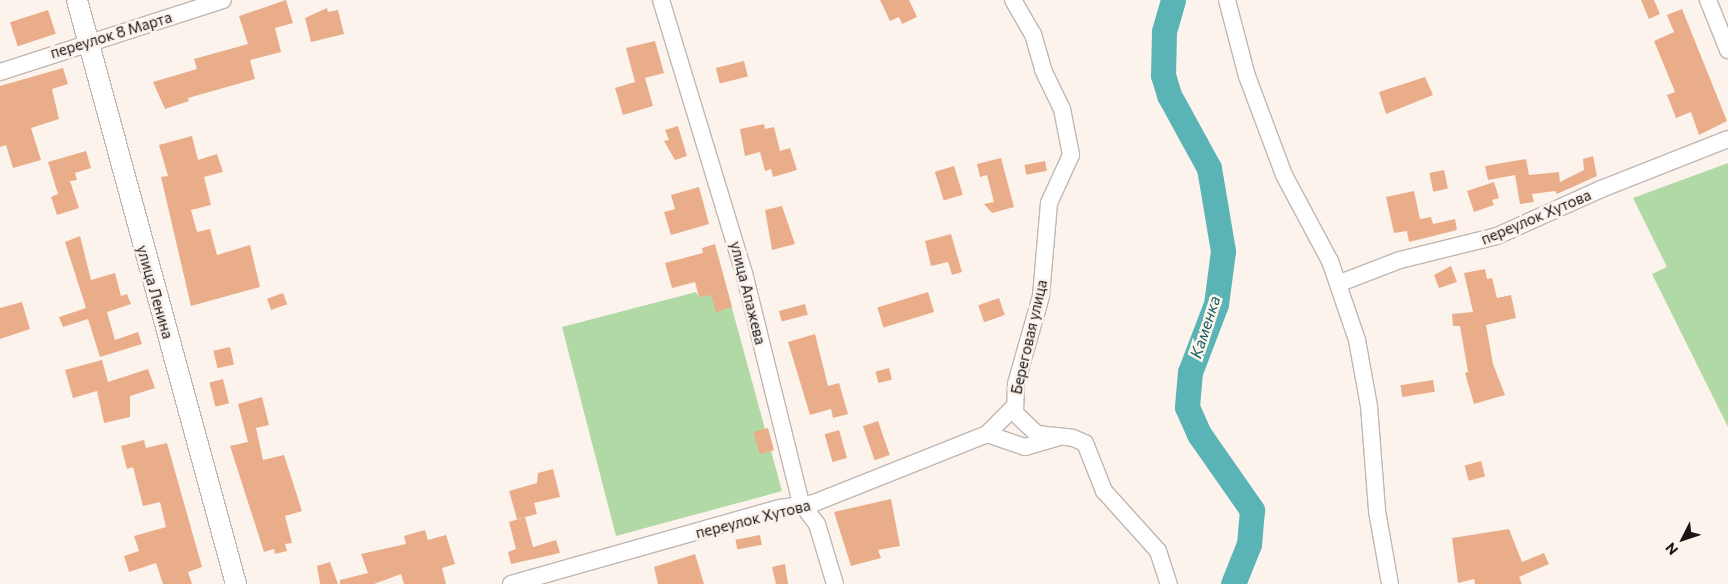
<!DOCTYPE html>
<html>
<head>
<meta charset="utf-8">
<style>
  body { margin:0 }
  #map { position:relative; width:1728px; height:584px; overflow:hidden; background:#fcf3ed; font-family:Commissioner,sans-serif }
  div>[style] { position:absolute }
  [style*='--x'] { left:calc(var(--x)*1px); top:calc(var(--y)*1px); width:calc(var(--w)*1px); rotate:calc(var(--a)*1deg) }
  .green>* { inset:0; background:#b1d9a6 }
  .river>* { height:25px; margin:-12.5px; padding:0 12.5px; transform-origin:12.5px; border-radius:12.5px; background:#5ab4b6 }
  .building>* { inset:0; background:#eaad8a; transform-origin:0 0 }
  .roads { filter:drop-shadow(1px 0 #c0b7b2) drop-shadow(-1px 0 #c0b7b2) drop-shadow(0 1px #c0b7b2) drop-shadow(0 -1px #c0b7b2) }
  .minor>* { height:16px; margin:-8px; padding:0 8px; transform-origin:8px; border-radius:8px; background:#fff }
  .tertiary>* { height:20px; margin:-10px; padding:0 10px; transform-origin:10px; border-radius:10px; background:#fff }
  span { translate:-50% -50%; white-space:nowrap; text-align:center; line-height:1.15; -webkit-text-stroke:5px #fcf3ed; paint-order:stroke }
  .street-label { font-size:15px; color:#1a1615 }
  .water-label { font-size:16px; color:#146062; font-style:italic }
  .north { position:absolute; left:1658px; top:514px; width:50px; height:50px; -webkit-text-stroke:4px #fcf3ed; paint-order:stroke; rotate:229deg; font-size:14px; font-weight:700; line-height:20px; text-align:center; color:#1a1615 }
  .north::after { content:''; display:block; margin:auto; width:18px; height:22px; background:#1a1615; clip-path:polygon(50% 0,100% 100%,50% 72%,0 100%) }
</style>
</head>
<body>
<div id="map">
  <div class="green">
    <i style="clip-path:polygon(1728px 163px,1728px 427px,1652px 274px,1667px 267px,1633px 198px)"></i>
    <i style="clip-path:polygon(727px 290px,782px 491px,616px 536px,562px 327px,696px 292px,699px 297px)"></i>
  </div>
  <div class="river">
    <i style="--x:1173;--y:0;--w:33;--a:106"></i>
    <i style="--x:1164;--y:32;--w:43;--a:91.3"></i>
    <i style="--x:1163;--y:75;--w:21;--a:73"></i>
    <i style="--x:1169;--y:95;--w:83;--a:61.3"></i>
    <i style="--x:1209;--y:168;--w:84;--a:80.4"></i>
    <i style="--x:1223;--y:251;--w:53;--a:97.5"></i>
    <i style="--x:1216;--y:304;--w:73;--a:110.9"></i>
    <i style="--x:1190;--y:372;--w:35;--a:95"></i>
    <i style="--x:1187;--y:407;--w:30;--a:66"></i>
    <i style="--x:1199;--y:434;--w:93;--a:55.1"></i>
    <i style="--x:1252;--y:510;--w:34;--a:95"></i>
    <i style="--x:1249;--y:544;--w:43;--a:111.8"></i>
  </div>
  <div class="building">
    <i style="clip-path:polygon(286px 0,293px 23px,275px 28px,281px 52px,250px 60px,255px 79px,188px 98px,189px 101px,165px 109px,153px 82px,197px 69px,194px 59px,248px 44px,239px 16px)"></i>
    <i style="clip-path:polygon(880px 0,909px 0,917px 17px,902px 24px,899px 17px,890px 21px)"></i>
    <i style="clip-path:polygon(1641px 0,1654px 0,1660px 14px,1649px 19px)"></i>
    <i style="clip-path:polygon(327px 8px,328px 12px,338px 10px,344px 34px,311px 42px,305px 18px)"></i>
    <i style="clip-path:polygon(1682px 9px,1727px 121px,1699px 135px,1691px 112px,1676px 118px,1667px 95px,1675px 92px,1654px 41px,1674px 32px,1667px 15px)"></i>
    <i style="left:48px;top:10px;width:25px;height:40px;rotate:72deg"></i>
    <i style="clip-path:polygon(655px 41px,664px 73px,645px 78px,653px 106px,623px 115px,615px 88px,635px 82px,626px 48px)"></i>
    <i style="left:744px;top:61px;width:16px;height:29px;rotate:76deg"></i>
    <i style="clip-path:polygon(63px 68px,68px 84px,52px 89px,59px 119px,31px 128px,41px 160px,13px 168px,6px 145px,0 147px,0 86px)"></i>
    <i style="clip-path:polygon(1425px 77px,1433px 95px,1386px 114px,1379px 92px)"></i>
    <i style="clip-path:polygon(764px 124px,765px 129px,774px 127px,780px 151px,790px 148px,797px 170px,773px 177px,771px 169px,765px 171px,760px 152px,745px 156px,740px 129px)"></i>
    <i style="clip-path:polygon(678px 126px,687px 156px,675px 160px,664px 141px,669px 140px,665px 130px)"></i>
    <i style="clip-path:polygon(192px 136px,198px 160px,217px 154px,223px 172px,204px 177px,211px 205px,191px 210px,197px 232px,210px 229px,217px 255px,250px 245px,260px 287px,191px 306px,161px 177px,168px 176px,159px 145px)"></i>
    <i style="clip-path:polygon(86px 151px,91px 168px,75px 173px,77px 180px,70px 181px,79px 208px,57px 215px,51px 197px,58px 194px,48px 162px)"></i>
    <i style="clip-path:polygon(1593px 156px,1597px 176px,1557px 194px,1555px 191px,1532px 194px,1534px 202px,1520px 204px,1515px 175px,1488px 180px,1485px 166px,1526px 159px,1529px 175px,1559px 172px,1560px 182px,1584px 170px,1583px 159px)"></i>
    <i style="clip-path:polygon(1001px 158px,1014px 207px,992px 213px,984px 204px,994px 202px,987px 175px,980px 177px,977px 164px)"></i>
    <i style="left:1045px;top:161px;width:10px;height:21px;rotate:79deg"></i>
    <i style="left:954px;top:166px;width:30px;height:20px;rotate:73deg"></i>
    <i style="left:1444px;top:170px;width:19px;height:15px;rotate:78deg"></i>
    <i style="clip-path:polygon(1494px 182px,1499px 198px,1492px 200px,1494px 205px,1474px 212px,1467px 191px)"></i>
    <i style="clip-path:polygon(699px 187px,709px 224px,671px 235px,664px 212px,675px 209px,671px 195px)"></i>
    <i style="clip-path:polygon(1414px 191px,1420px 219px,1431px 217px,1433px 224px,1455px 219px,1457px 230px,1409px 242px,1407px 231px,1394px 233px,1386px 197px)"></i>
    <i style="clip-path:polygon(782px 206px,795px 244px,772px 250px,765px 210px)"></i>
    <i style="clip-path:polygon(951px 234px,962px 272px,952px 275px,948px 262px,931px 266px,925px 241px)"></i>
    <i style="clip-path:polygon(80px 236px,91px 280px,115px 273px,121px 296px,127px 294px,131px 304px,107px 312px,115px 340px,138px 332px,142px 344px,100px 357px,88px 319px,63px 327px,59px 317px,86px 308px,65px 242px)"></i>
    <i style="clip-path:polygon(715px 244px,732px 307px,716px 312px,711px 295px,699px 297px,695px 282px,672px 288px,665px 263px,703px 253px,702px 248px)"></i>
    <i style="clip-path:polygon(1451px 266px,1457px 282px,1439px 288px,1434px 275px)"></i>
    <i style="clip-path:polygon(1485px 269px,1487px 279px,1492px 278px,1497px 298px,1511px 295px,1516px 318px,1486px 325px,1493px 364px,1505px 395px,1474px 404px,1465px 373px,1468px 372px,1460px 326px,1453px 326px,1452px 314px,1473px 312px,1464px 273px)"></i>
    <i style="left:928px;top:292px;width:21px;height:53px;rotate:73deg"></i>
    <i style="left:283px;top:293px;width:12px;height:17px;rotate:70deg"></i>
    <i style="left:999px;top:298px;width:18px;height:22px;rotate:71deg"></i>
    <i style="clip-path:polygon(22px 302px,30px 329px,0 339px,0 308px)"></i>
    <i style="left:805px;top:304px;width:11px;height:27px;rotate:75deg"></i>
    <i style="clip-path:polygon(815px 334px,828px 386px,839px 383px,848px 414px,833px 418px,831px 409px,810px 415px,788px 342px)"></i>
    <i style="left:230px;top:347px;width:18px;height:17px;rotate:77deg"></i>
    <i style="clip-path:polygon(102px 360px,108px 382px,148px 369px,155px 388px,130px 396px,130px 417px,104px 423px,97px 391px,73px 398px,65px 370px)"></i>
    <i style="left:889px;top:368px;width:12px;height:14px;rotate:76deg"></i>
    <i style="left:223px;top:379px;width:25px;height:14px;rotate:76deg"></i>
    <i style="left:1433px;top:380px;width:12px;height:33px;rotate:81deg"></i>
    <i style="clip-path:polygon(262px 397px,269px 425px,256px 428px,263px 460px,284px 455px,302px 511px,285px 516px,292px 543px,285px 544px,287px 551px,275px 554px,274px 549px,264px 552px,230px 446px,248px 442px,238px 404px)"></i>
    <i style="left:878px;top:421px;width:36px;height:16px;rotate:71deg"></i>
    <i style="left:768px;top:428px;width:23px;height:15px;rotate:75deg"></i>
    <i style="left:839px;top:430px;width:29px;height:15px;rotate:74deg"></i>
    <i style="clip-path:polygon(144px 440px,146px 448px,167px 443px,202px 567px,188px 572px,192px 584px,163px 584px,156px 563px,129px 572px,124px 556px,139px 551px,134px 536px,166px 527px,160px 502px,143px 506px,133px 467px,127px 469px,121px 446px)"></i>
    <i style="left:1481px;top:461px;width:16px;height:17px;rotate:75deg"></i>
    <i style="clip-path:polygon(553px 469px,560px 497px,534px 503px,537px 514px,517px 519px,509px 491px,537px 483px,538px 473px)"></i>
    <i style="clip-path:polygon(891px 499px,900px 546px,878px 550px,881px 558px,851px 566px,834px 512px)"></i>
    <i style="clip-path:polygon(525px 517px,533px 547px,556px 540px,560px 553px,511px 564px,508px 552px,516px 549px,509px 522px)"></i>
    <i style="clip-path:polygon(1509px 529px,1522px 562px,1544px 553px,1549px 564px,1519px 577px,1522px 584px,1475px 584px,1474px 579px,1458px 583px,1452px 538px)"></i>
    <i style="clip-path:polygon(425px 530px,428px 540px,446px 535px,455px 564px,442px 568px,446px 584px,404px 584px,401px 574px,374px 584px,340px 584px,340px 580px,368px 573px,361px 554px,406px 544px,404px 536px)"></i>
    <i style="left:760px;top:535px;width:10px;height:25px;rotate:79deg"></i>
    <i style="clip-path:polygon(695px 554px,704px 584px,658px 584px,654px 567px)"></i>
    <i style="clip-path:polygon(330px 562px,338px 584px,320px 584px,317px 566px)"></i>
    <i style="clip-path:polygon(785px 564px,788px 584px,776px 584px,772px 567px)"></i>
  </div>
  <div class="roads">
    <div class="minor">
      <i style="--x:661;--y:0;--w:285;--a:73.1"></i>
      <i style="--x:744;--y:273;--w:237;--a:76.1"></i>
      <i style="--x:801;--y:503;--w:26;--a:53"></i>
      <i style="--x:817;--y:524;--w:63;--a:73.3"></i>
      <i style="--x:1013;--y:0;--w:39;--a:60"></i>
      <i style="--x:1033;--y:34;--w:37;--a:74"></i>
      <i style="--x:1043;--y:70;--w:43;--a:64"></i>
      <i style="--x:1062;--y:109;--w:47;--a:78.9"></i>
      <i style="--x:1071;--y:155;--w:53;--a:114.6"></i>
      <i style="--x:1049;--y:203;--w:93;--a:94.9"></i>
      <i style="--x:1041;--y:296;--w:91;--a:105.9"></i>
      <i style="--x:1016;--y:384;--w:29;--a:92"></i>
      <i style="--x:1015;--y:413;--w:30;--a:44"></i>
      <i style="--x:1037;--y:434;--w:36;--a:6"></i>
      <i style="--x:1073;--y:438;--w:13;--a:23"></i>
      <i style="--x:1085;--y:443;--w:52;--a:68.4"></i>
      <i style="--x:1104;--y:491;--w:81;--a:48"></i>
      <i style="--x:1158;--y:551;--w:35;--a:72"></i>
      <i style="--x:1227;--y:0;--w:79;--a:75.3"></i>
      <i style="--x:1247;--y:76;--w:106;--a:69.5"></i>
      <i style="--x:1284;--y:175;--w:98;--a:61.9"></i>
      <i style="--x:1330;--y:261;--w:83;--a:71.1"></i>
      <i style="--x:1357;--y:340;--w:67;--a:79.7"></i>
      <i style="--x:1369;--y:406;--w:105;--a:85.6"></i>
      <i style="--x:1377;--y:511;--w:74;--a:79.9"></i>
      <i style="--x:1708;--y:0;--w:54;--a:68.2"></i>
      <i style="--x:0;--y:72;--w:234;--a:-17.9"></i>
      <i style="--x:1340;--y:283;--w:64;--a:-21"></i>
      <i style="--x:1400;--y:260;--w:100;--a:-13.9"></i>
      <i style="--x:1497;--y:236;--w:114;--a:-24.3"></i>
      <i style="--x:1601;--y:189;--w:136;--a:-21.5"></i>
      <i style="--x:1014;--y:407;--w:38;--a:135"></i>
      <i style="--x:987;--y:434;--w:40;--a:18.9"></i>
      <i style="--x:1025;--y:447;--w:33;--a:-16"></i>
      <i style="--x:511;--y:584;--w:280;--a:-15.8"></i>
      <i style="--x:780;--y:508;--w:34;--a:-8"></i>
      <i style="--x:814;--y:503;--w:186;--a:-21.7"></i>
    </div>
    <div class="tertiary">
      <i style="--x:77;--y:0;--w:605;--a:74.77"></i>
    </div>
  </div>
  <div class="street-label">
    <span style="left:111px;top:35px;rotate:-17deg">переулок 8 Марта</span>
    <span style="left:1536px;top:217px;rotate:-23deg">переулок Хутова</span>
    <span style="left:155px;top:292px;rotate:74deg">улица Ленина</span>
    <span style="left:748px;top:293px;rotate:76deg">улица Апажева</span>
    <span style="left:1029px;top:337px;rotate:-77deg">Береговая улица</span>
    <span style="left:753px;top:519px;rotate:-14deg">переулок Хутова</span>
  </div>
  <div class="water-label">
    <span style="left:1205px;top:327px;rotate:-72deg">Каменка</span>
  </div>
  <div class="north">N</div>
</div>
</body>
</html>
